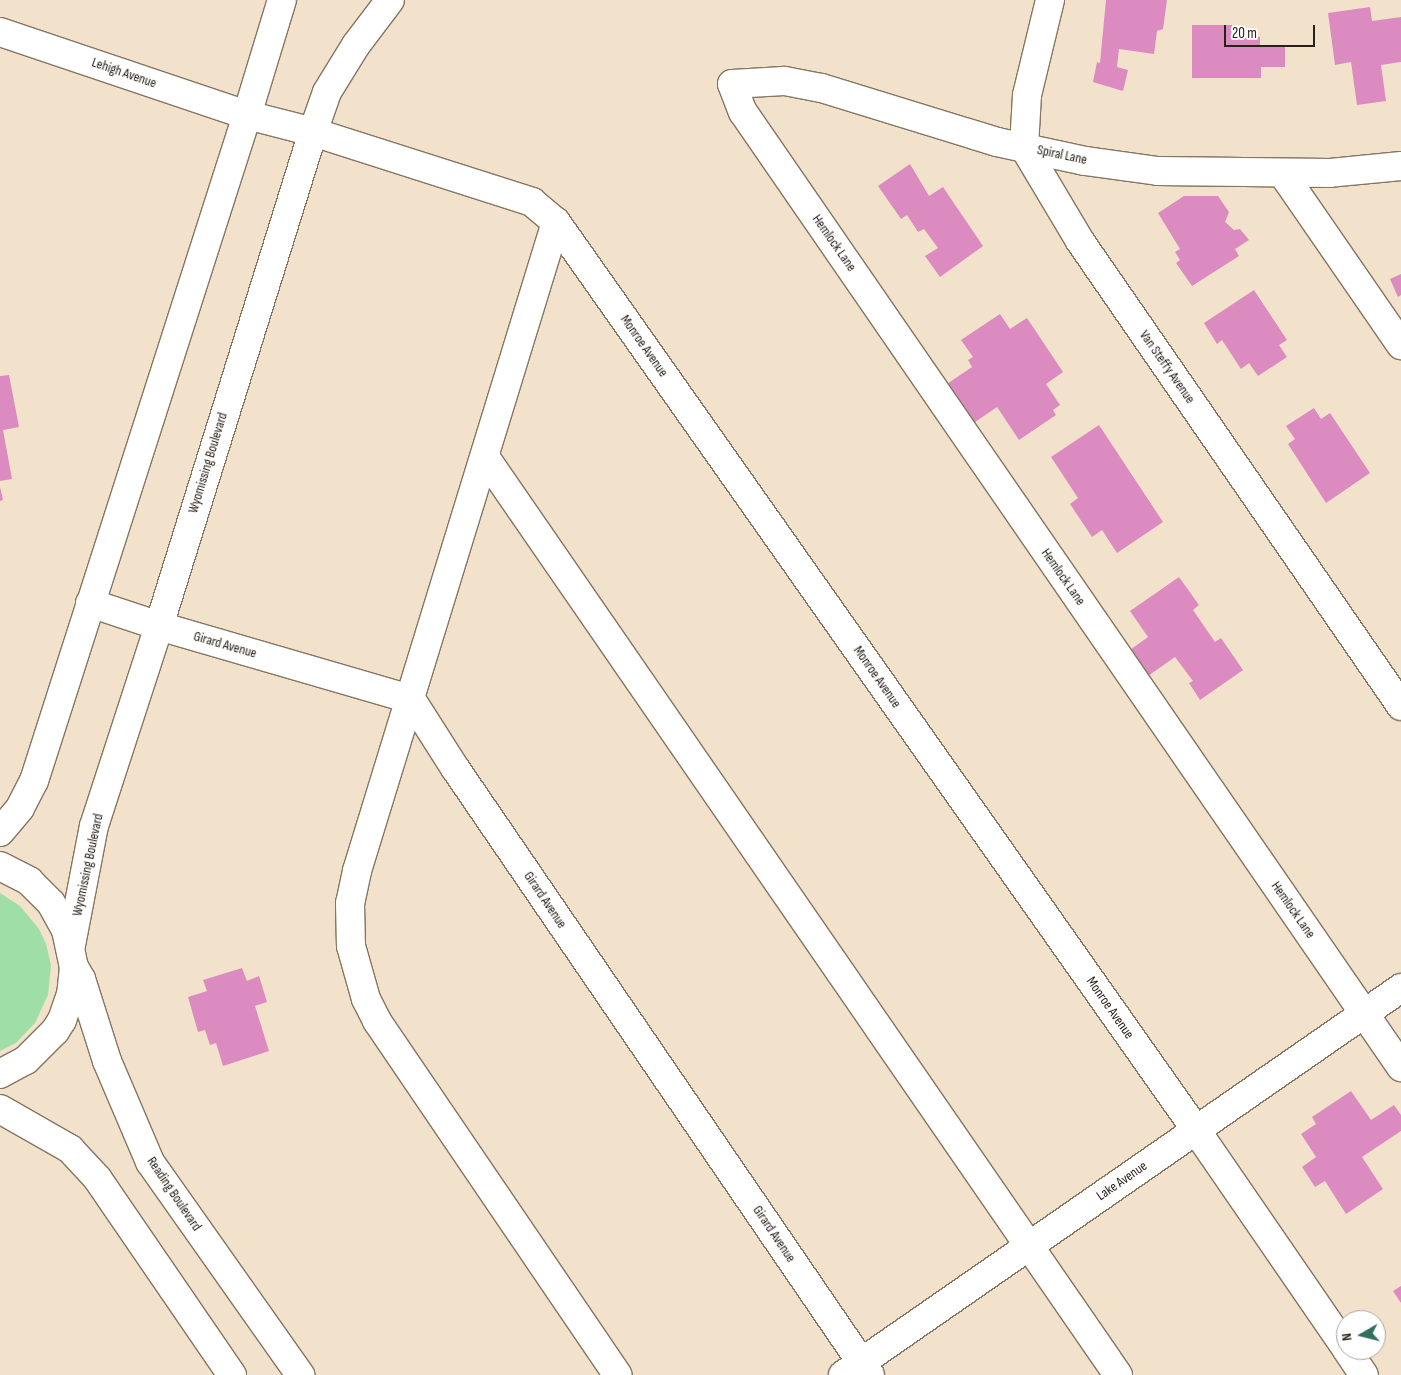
<!DOCTYPE html>
<html>
<head>
<meta charset="utf-8">
<style>
  body { margin:0 }
  #map { position:relative; width:1401px; height:1375px; overflow:hidden; background:#f3e2cb; font-family:"Sofia Sans Condensed",sans-serif }
  div>[style] { position:absolute }
  [style*='--x'] { left:calc(var(--x)*1px); top:calc(var(--y)*1px); width:calc(var(--w)*1px); rotate:calc(var(--a)*1deg) }
  .green>* { inset:0; background:#9fdea7 }
  .building>* { inset:0; background:#db8bc0 }
  .roads { filter:drop-shadow(1px 0 #857661) drop-shadow(-1px 0 #857661) drop-shadow(0 1px #857661) drop-shadow(0 -1px #857661) }
  .minor>* { height:28px; margin:-14px; padding:0 14px; transform-origin:14px; border-radius:14px; background:#fff }
  .major>* { height:28px; margin:-14px; padding:0 14px; transform-origin:14px; border-radius:14px; background:#fff }
  span { translate:-50% -50%; white-space:nowrap; text-align:center; line-height:1.15; -webkit-text-stroke:4px #fff; paint-order:stroke }
  .street-label { font-size:14px; color:#272118 }
  .north { position:absolute; left:1336px; top:1310px; width:50px; height:50px; box-sizing:border-box; background:#fff; border:1px solid #a9a6a3; border-radius:50%; rotate:262deg; font-size:14px; font-weight:700; line-height:20px; text-align:center; color:#272118 }
  .north::after { content:''; display:block; margin:auto; width:18px; height:22px; background:#31705e; clip-path:polygon(50% 0,100% 100%,50% 72%,0 100%) }
  .scale { position:absolute; left:1224px; top:25px; width:91px; height:22px; box-sizing:border-box; border:2px solid #272118; border-top:0; padding-left:6px; font-size:15px; line-height:18px; white-space:nowrap; color:#272118; -webkit-text-stroke:4px #fff; paint-order:stroke }
</style>
</head>
<body>
<div id="map">
  <div class="green">
    <i style="clip-path:polygon(0 893px,20px 906px,39px 929px,46px 944px,51px 965px,48px 995px,35px 1023px,16px 1043px,0 1051px)"></i>
  </div>
  <div class="building">
    <i style="clip-path:polygon(1106px 0,1167px 0,1163px 29px,1157px 31px,1154px 54px,1119px 49px,1117px 67px,1128px 70px,1123px 91px,1093px 82px,1097px 62px,1100px 63px)"></i>
    <i style="clip-path:polygon(1370px 7px,1372px 21px,1401px 17px,1401px 62px,1381px 65px,1386px 101px,1357px 105px,1351px 62px,1335px 65px,1328px 13px)"></i>
    <i style="clip-path:polygon(1192px 25px,1232px 25px,1231px 37px,1260px 37px,1260px 46px,1285px 47px,1285px 67px,1261px 67px,1261px 78px,1192px 78px)"></i>
    <i style="clip-path:polygon(910px 164px,929px 196px,943px 187px,983px 246px,940px 277px,925px 256px,938px 248px,924px 229px,918px 232px,907px 215px,901px 219px,878px 186px)"></i>
    <i style="clip-path:polygon(1184px 196px,1218px 196px,1229px 212px,1225px 222px,1234px 230px,1240px 229px,1249px 240px,1235px 249px,1239px 256px,1192px 286px,1176px 263px,1180px 260px,1175px 252px,1180px 249px,1158px 213px)"></i>
    <i style="clip-path:polygon(1401px 274px,1401px 295px,1398px 297px,1390px 279px)"></i>
    <i style="clip-path:polygon(1254px 290px,1287px 340px,1279px 345px,1287px 357px,1258px 376px,1249px 363px,1241px 369px,1222px 340px,1217px 344px,1204px 323px)"></i>
    <i style="clip-path:polygon(1000px 314px,1010px 329px,1027px 318px,1063px 372px,1046px 384px,1060px 405px,1053px 410px,1056px 415px,1019px 440px,997px 407px,965px 429px,938px 390px,972px 367px,968px 360px,973px 357px,961px 340px)"></i>
    <i style="clip-path:polygon(9px 375px,19px 427px,3px 430px,12px 479px,0 481px,0 376px)"></i>
    <i style="clip-path:polygon(1314px 408px,1321px 419px,1330px 413px,1370px 473px,1326px 503px,1288px 444px,1295px 439px,1286px 426px)"></i>
    <i style="clip-path:polygon(1099px 425px,1163px 522px,1117px 553px,1102px 530px,1092px 537px,1070px 504px,1078px 498px,1051px 457px)"></i>
    <i style="clip-path:polygon(0 487px,3px 500px,0 501px)"></i>
    <i style="clip-path:polygon(1179px 577px,1199px 605px,1193px 610px,1215px 642px,1221px 638px,1243px 670px,1200px 700px,1189px 683px,1193px 681px,1175px 657px,1148px 676px,1130px 650px,1148px 637px,1130px 611px)"></i>
    <i style="clip-path:polygon(242px 968px,247px 981px,259px 976px,267px 1002px,255px 1006px,269px 1051px,223px 1066px,216px 1043px,210px 1045px,205px 1030px,198px 1032px,188px 997px,207px 991px,203px 980px)"></i>
    <i style="clip-path:polygon(1351px 1091px,1371px 1120px,1394px 1105px,1401px 1115px,1401px 1131px,1362px 1157px,1383px 1189px,1346px 1214px,1325px 1181px,1315px 1187px,1302px 1167px,1316px 1157px,1301px 1134px,1316px 1124px,1312px 1117px)"></i>
    <i style="clip-path:polygon(1401px 1286px,1401px 1303px,1393px 1291px)"></i>
  </div>
  <div class="roads">
    <div class="minor">
      <i style="--x:1050;--y:0;--w:98;--a:103.6"></i>
      <i style="--x:1027;--y:95;--w:52;--a:93.3"></i>
      <i style="--x:1024;--y:147;--w:109;--a:59.2"></i>
      <i style="--x:1080;--y:241;--w:565;--a:55.38"></i>
      <i style="--x:0;--y:32;--w:261;--a:18.6"></i>
      <i style="--x:247;--y:115;--w:68;--a:14.4"></i>
      <i style="--x:313;--y:132;--w:230;--a:17.7"></i>
      <i style="--x:532;--y:202;--w:31;--a:40"></i>
      <i style="--x:556;--y:222;--w:1111;--a:54.82"></i>
      <i style="--x:1196;--y:1130;--w:265;--a:55.5"></i>
      <i style="--x:1401;--y:166;--w:71;--a:174.4"></i>
      <i style="--x:1330;--y:173;--w:172;--a:-179.3"></i>
      <i style="--x:1158;--y:171;--w:74;--a:-172.2"></i>
      <i style="--x:1085;--y:161;--w:90;--a:-167.8"></i>
      <i style="--x:997;--y:142;--w:184;--a:-162.9"></i>
      <i style="--x:821;--y:88;--w:38;--a:-169"></i>
      <i style="--x:784;--y:81;--w:52;--a:176.7"></i>
      <i style="--x:732;--y:84;--w:30;--a:69"></i>
      <i style="--x:743;--y:112;--w:1160;--a:55.43"></i>
      <i style="--x:1283;--y:174;--w:208;--a:55.4"></i>
      <i style="--x:556;--y:222;--w:679;--a:107.05"></i>
      <i style="--x:357;--y:871;--w:33;--a:102"></i>
      <i style="--x:350;--y:903;--w:43;--a:88.7"></i>
      <i style="--x:351;--y:946;--w:55;--a:74.2"></i>
      <i style="--x:366;--y:999;--w:25;--a:63"></i>
      <i style="--x:377;--y:1021;--w:428;--a:55.8"></i>
      <i style="--x:485;--y:457;--w:1115;--a:55.41"></i>
      <i style="--x:90;--y:603;--w:73;--a:18.4"></i>
      <i style="--x:159;--y:626;--w:262;--a:16.2"></i>
      <i style="--x:411;--y:699;--w:82;--a:57.5"></i>
      <i style="--x:455;--y:768;--w:735;--a:55.64"></i>
      <i style="--x:74;--y:967;--w:14;--a:60"></i>
      <i style="--x:81;--y:979;--w:86;--a:72.4"></i>
      <i style="--x:107;--y:1061;--w:110;--a:66.9"></i>
      <i style="--x:150;--y:1162;--w:261;--a:54.8"></i>
      <i style="--x:0;--y:1109;--w:81;--a:29.7"></i>
      <i style="--x:70;--y:1149;--w:40;--a:47"></i>
      <i style="--x:97;--y:1178;--w:239;--a:55.6"></i>
      <i style="--x:1347;--y:1350;--w:30;--a:56"></i>
      <i style="--x:843;--y:1375;--w:679;--a:-34.74"></i>
    </div>
    <div class="major">
      <i style="--x:0;--y:832;--w:31;--a:-50"></i>
      <i style="--x:20;--y:808;--w:30;--a:-63"></i>
      <i style="--x:34;--y:781;--w:699;--a:-72.26"></i>
      <i style="--x:247;--y:115;--w:120;--a:-73.1"></i>
      <i style="--x:0;--y:866;--w:33;--a:27"></i>
      <i style="--x:29;--y:881;--w:31;--a:45"></i>
      <i style="--x:51;--y:903;--w:31;--a:61"></i>
      <i style="--x:66;--y:930;--w:38;--a:78"></i>
      <i style="--x:74;--y:967;--w:27;--a:96"></i>
      <i style="--x:71;--y:994;--w:28;--a:109"></i>
      <i style="--x:62;--y:1020;--w:13;--a:122"></i>
      <i style="--x:55;--y:1031;--w:41;--a:135"></i>
      <i style="--x:26;--y:1060;--w:30;--a:152"></i>
      <i style="--x:71;--y:945;--w:121;--a:-79.1"></i>
      <i style="--x:94;--y:826;--w:210;--a:-72"></i>
      <i style="--x:159;--y:626;--w:517;--a:-72.69"></i>
      <i style="--x:313;--y:132;--w:42;--a:-70.7"></i>
      <i style="--x:327;--y:92;--w:55;--a:-58.3"></i>
      <i style="--x:356;--y:45;--w:56;--a:-52.9"></i>
    </div>
  </div>
  <div class="street-label">
    <span style="left:124px;top:73px;rotate:19deg">Lehigh Avenue</span>
    <span style="left:1062px;top:155px;rotate:12deg">Spiral Lane</span>
    <span style="left:834px;top:243px;rotate:55deg">Hemlock Lane</span>
    <span style="left:644px;top:346px;rotate:55deg">Monroe Avenue</span>
    <span style="left:1167px;top:367px;rotate:55deg">Van Steffy Avenue</span>
    <span style="left:208px;top:463px;rotate:-73deg">Wyomissing Boulevard</span>
    <span style="left:1063px;top:577px;rotate:55deg">Hemlock Lane</span>
    <span style="left:225px;top:645px;rotate:16deg">Girard Avenue</span>
    <span style="left:877px;top:677px;rotate:55deg">Monroe Avenue</span>
    <span style="left:88px;top:865px;rotate:-78deg">Wyomissing Boulevard</span>
    <span style="left:545px;top:900px;rotate:56deg">Girard Avenue</span>
    <span style="left:1293px;top:910px;rotate:55deg">Hemlock Lane</span>
    <span style="left:1110px;top:1008px;rotate:55deg">Monroe Avenue</span>
    <span style="left:1122px;top:1181px;rotate:-35deg">Lake Avenue</span>
    <span style="left:174px;top:1194px;rotate:56deg">Reading Boulevard</span>
    <span style="left:774px;top:1234px;rotate:56deg">Girard Avenue</span>
  </div>
  <div class="north">N</div>
  <div class="scale">20 m</div>
</div>
</body>
</html>
